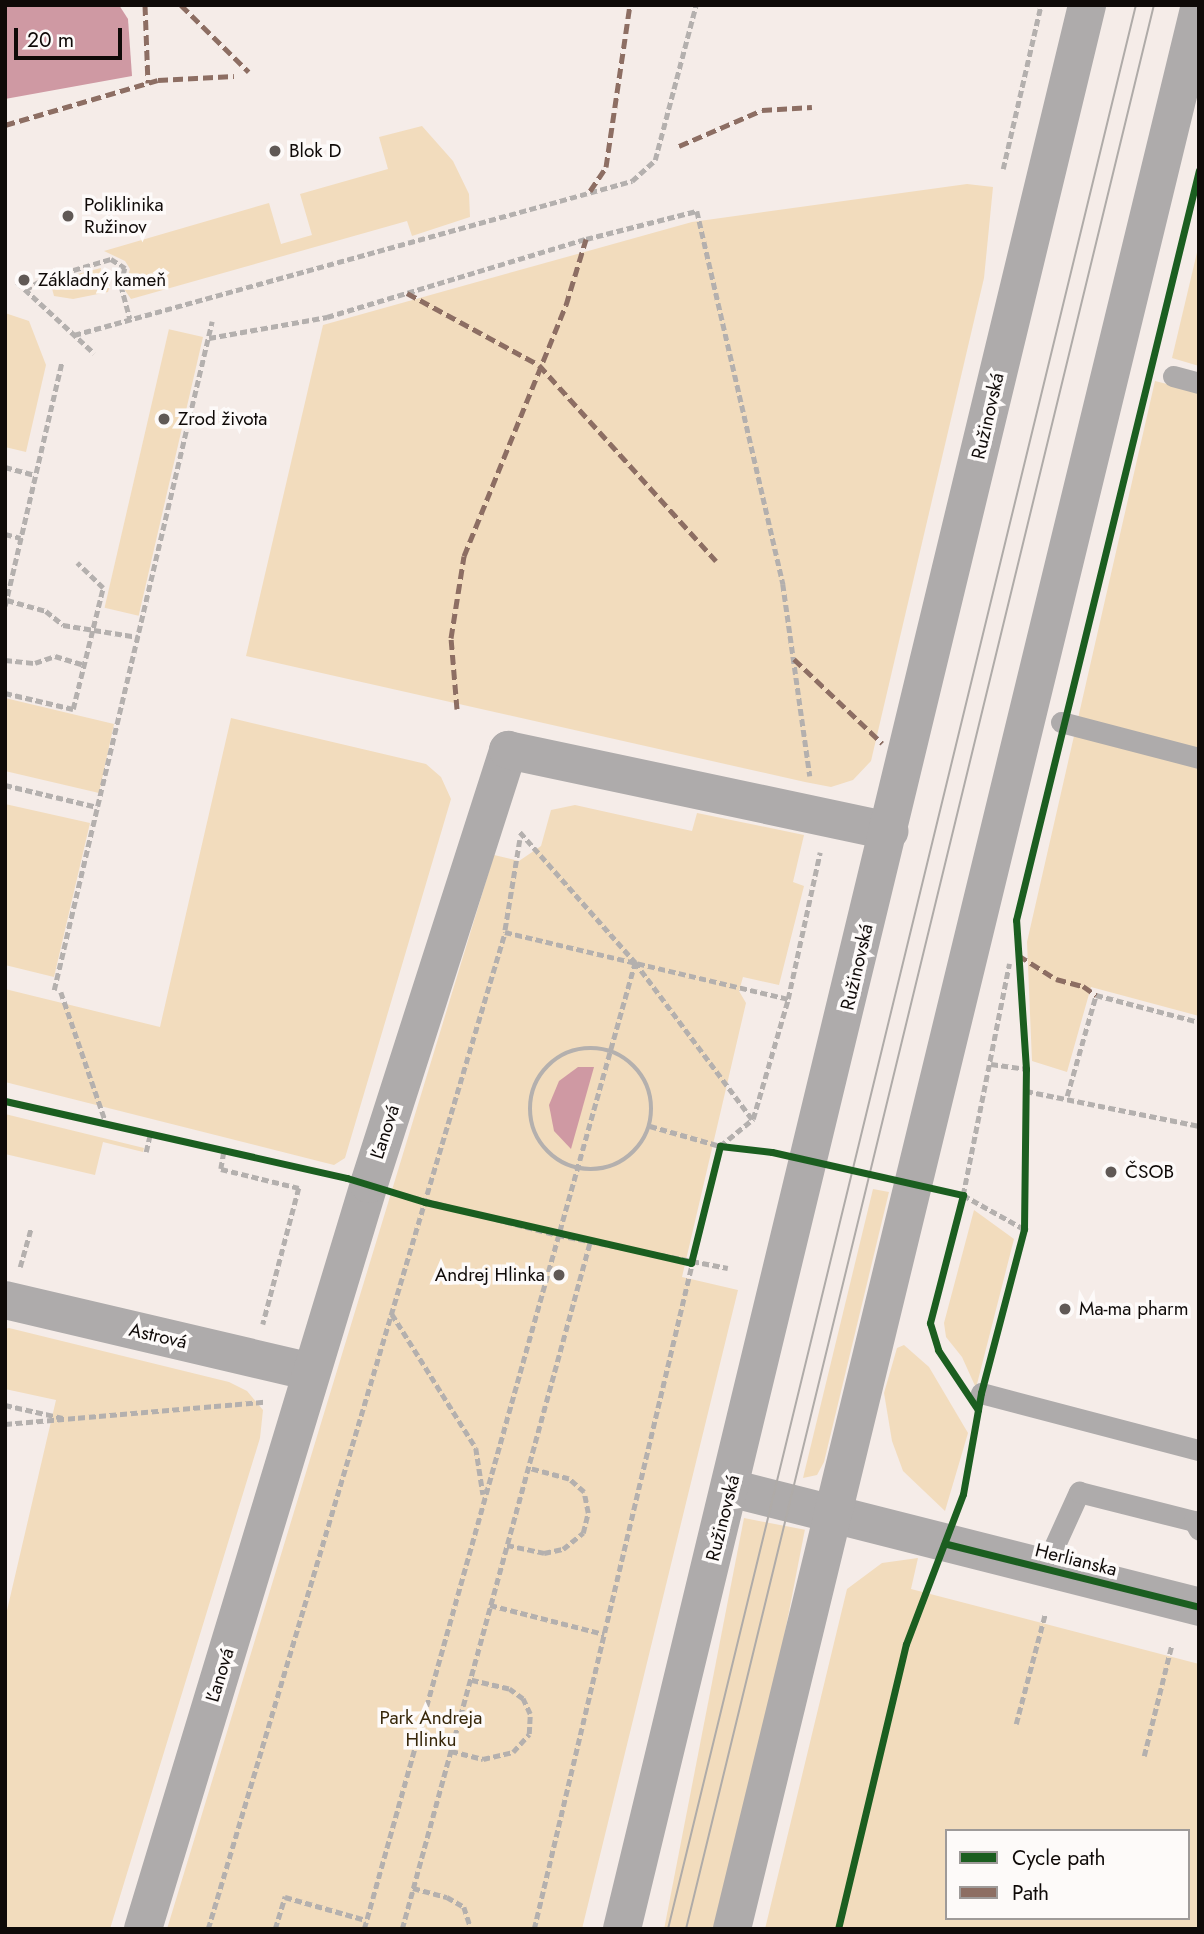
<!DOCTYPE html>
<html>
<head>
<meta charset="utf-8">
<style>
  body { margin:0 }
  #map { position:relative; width:1204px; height:1934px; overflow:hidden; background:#f5ece8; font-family:Jost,sans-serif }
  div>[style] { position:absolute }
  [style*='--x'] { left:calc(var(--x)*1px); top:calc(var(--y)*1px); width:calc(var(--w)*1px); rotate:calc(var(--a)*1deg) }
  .green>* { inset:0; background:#f2dcbd; transform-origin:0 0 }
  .water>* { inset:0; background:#cf99a3 }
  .path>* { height:4.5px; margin-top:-2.25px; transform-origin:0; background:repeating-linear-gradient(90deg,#b4b0ae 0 7px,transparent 0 10.5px) }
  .path>.ring { margin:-2.25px; padding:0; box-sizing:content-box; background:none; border:4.5px solid #b4b0ae; border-radius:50% }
  .service>* { height:21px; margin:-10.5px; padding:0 10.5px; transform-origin:10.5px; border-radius:10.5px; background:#aeabab }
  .minor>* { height:38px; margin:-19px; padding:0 19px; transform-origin:19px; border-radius:19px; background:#aeabab }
  .tertiary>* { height:38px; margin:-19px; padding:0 19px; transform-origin:19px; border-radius:19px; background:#aeabab }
  .tram>* { height:2px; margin:-1px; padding:0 1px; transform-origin:1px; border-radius:1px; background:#afaba8 }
  .quiet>* { height:5px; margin-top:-2.5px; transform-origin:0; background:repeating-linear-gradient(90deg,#8d6e63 0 10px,transparent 0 15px) }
  .cycleway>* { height:7px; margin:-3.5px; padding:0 3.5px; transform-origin:3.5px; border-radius:3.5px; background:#1b5e20 }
  .dots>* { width:19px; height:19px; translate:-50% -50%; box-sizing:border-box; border:4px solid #fdfaf9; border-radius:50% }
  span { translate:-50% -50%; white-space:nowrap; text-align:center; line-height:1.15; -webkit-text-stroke:7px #fdfaf9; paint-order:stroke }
  .poi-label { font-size:19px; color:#0f0a08 }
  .left { translate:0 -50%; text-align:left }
  .right { translate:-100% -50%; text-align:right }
  .street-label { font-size:19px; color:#0f0a08 }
  .park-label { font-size:19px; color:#37270a }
  .frame { position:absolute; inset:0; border:7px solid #0f0a08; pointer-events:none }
  .legend { position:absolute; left:945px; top:1829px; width:245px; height:91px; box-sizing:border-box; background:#fdfaf9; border:2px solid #9e9a99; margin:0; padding:9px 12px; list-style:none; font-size:21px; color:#0f0a08 }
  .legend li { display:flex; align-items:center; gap:14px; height:35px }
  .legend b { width:35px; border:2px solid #9e9a99 }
  .scale { position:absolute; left:14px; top:28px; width:108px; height:32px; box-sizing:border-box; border:4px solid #0f0a08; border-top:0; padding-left:9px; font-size:21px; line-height:24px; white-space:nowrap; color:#0f0a08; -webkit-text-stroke:5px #fdfaf9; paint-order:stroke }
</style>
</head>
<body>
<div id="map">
  <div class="green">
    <i style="clip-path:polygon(422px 126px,453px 161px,469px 194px,470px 217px,412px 236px,407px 221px,131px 299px,124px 289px,130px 269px,125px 261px,104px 251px,269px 203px,281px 244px,312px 235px,300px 194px,388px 169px,379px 137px)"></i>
    <i style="clip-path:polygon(967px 184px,993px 187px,984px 278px,871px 761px,853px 780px,831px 787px,805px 782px,246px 656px,323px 325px,692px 222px)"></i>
    <i style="clip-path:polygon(1199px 244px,1199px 366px,1172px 358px)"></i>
    <i style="clip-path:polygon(101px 268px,100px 276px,110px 285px,108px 292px,73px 299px,54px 296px,50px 281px)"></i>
    <i style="clip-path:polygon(5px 313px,29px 321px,46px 365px,26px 452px,5px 447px)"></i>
    <i style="left:203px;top:337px;width:286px;height:35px;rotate:103deg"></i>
    <i style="clip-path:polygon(1155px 381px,1199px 392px,1199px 1016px,1091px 987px,1067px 1072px,1032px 1061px,1027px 942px)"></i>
    <i style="clip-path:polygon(5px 698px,114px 724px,99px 793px,5px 771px)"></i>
    <i style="clip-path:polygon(231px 718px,426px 764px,441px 777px,451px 799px,345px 1158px,334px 1165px,5px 1082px,5px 989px,160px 1027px)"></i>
    <i style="clip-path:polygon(5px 804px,90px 823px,54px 977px,5px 965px)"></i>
    <i style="clip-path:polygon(575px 805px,692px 831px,697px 813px,804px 835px,793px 882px,804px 886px,779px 985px,743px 977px,739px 991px,746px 1003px,682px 1277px,738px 1290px,582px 1929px,167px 1929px,494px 855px,519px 861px,541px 846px,551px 810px)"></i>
    <i style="clip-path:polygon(5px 1114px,144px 1148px,143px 1152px,103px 1142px,95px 1175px,5px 1154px)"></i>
    <i style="clip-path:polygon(873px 1189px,889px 1192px,824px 1462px,817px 1475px,803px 1478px)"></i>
    <i style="clip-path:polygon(974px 1210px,1014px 1239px,976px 1388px,962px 1357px,946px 1337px,944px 1323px)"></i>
    <i style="clip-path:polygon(9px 1328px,229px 1382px,247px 1391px,263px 1410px,260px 1438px,110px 1929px,5px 1929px,5px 1619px,56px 1400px,5px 1389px,5px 1329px)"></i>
    <i style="clip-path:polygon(904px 1345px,929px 1367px,968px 1433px,945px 1511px,903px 1471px,892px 1441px,884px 1393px,897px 1348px)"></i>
    <i style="left:744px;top:1518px;width:62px;height:423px;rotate:11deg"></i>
    <i style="clip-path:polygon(evenodd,918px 1558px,911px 1589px,1199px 1664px,1199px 1929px,765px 1929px,847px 1589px,882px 1563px,918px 1558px,947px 1831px,1188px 1831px,1188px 1918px,947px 1918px,947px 1831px)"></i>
  </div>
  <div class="water">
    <i style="clip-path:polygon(5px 5px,119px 5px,128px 19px,132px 76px,5px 99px)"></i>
    <i style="clip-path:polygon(578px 1067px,594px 1067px,571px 1149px,554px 1131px,549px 1105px,559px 1081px)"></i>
  </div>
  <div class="path">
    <i style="--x:1003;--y:169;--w:168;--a:-77"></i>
    <i style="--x:17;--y:282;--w:105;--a:42.7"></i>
    <i style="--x:25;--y:290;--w:21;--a:-31"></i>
    <i style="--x:43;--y:279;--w:71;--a:-16.4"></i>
    <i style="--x:111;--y:259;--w:17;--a:33"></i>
    <i style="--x:125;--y:268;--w:17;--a:103"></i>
    <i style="--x:121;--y:285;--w:35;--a:75"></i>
    <i style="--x:74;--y:335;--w:579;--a:-15.43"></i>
    <i style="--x:632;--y:181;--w:31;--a:-42"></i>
    <i style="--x:655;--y:160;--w:160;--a:-75.2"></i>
    <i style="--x:209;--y:338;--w:120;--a:-10.1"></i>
    <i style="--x:327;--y:317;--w:270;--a:-16.8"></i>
    <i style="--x:586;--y:239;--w:114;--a:-14.2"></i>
    <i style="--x:697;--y:211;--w:383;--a:77"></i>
    <i style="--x:783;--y:584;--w:194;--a:82"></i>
    <i style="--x:5;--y:467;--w:31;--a:15"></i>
    <i style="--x:5;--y:534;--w:16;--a:14"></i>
    <i style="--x:7;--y:600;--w:41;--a:15.8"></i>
    <i style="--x:46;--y:611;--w:22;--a:39"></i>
    <i style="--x:63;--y:625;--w:76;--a:9.1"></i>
    <i style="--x:5;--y:606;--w:251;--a:-76.9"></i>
    <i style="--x:5;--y:660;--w:30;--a:6"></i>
    <i style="--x:35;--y:663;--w:21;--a:-19"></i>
    <i style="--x:55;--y:656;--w:30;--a:17"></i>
    <i style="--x:5;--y:693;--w:70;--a:13.2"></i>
    <i style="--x:73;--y:709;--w:125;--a:-76.1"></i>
    <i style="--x:103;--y:588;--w:36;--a:-136"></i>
    <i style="--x:5;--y:785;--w:95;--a:13.4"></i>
    <i style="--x:520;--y:832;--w:174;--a:48.5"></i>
    <i style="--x:635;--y:962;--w:196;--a:53.3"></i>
    <i style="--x:520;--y:840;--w:93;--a:99.3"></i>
    <i style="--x:505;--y:932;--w:291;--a:13.3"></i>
    <i style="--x:54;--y:990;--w:687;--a:-76.71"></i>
    <i style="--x:61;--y:992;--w:139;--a:71"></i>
    <i class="ring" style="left:530px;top:1048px;width:117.5px;height:117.5px"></i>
    <i style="--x:991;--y:1064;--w:35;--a:8"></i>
    <i style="--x:1026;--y:1091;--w:177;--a:11.4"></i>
    <i style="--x:1067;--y:1096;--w:105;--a:-74"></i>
    <i style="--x:1096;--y:995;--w:106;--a:14.7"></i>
    <i style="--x:5;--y:1101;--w:337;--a:12.7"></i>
    <i style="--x:650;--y:1126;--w:73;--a:15.9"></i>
    <i style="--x:146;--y:1152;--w:18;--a:-77"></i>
    <i style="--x:224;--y:1152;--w:17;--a:100"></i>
    <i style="--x:221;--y:1169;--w:80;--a:13.7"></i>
    <i style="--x:299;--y:1188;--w:141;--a:104.8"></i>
    <i style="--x:404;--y:1195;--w:159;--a:14.6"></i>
    <i style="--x:558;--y:1235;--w:173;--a:11"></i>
    <i style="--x:963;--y:1195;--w:70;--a:29.1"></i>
    <i style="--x:20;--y:1267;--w:41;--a:-74.2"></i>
    <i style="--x:392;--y:1314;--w:158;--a:57.9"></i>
    <i style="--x:476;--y:1448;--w:47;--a:81.3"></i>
    <i style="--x:958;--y:1380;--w:36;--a:-124"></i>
    <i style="--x:938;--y:1350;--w:28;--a:-107"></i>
    <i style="--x:930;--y:1323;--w:132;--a:-75.5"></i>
    <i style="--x:963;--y:1195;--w:236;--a:-78.7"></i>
    <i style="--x:5;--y:1405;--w:59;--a:12.6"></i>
    <i style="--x:5;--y:1424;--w:260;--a:-4.9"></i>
    <i style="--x:507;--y:1545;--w:38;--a:12"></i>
    <i style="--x:544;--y:1553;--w:19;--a:-12"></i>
    <i style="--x:563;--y:1549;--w:26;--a:-39"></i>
    <i style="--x:583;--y:1533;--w:21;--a:-76"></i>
    <i style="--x:588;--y:1513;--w:21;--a:-101"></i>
    <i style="--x:584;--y:1492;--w:20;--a:-139"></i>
    <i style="--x:569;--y:1479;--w:42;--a:-165"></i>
    <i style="--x:490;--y:1605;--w:118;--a:14.3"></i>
    <i style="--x:1016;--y:1724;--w:114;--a:-75.2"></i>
    <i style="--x:451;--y:1751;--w:33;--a:14"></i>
    <i style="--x:483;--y:1759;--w:31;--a:-13"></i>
    <i style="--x:513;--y:1752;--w:24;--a:-48"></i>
    <i style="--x:529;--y:1734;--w:20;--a:-87"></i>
    <i style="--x:530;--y:1714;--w:17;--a:-115"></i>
    <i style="--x:523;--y:1699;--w:17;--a:-144"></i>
    <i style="--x:509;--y:1689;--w:40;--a:-167"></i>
    <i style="--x:1144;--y:1756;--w:115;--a:-76"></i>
    <i style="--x:413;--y:1888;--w:35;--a:15"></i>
    <i style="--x:447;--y:1897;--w:20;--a:30"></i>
    <i style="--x:464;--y:1907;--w:23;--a:72"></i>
    <i style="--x:208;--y:1929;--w:1040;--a:-73.41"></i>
    <i style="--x:275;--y:1929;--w:34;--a:-73"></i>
    <i style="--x:285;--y:1897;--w:84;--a:15.9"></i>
    <i style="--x:364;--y:1929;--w:1004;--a:-74.34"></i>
    <i style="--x:402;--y:1929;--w:712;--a:-74.7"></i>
    <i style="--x:534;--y:1929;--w:805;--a:-76.64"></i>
    <i style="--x:720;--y:1146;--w:43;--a:-39.3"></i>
    <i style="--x:753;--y:1119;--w:125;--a:-73.7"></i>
    <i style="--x:788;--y:999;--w:150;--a:-77.7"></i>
  </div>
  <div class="service">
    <i style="--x:1173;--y:376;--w:27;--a:15"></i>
    <i style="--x:1061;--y:722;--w:143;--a:14.6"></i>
    <i style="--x:981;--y:1393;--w:225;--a:14.7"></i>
    <i style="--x:1044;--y:1569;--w:85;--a:-65.6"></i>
    <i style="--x:1079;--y:1492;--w:119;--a:14.2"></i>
    <i style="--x:1194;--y:1521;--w:10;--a:61"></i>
  </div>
  <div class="minor">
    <i style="--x:5;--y:1300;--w:314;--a:13.2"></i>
    <i style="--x:730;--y:1488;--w:484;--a:14.2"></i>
    <i style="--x:143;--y:1929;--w:779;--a:-73.12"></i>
    <i style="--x:369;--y:1184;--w:456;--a:-72.2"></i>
    <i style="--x:508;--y:750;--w:390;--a:12"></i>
  </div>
  <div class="tertiary">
    <i style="--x:622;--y:1929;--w:1979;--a:-76.41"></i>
    <i style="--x:732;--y:1929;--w:1976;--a:-76.33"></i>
  </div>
  <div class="tram">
    <i style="--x:668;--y:1929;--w:1980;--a:-76.33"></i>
    <i style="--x:686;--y:1929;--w:1980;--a:-76.33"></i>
  </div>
  <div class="quiet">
    <i style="--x:145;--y:5;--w:78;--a:87.8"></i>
    <i style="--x:181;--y:5;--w:95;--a:44.6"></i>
    <i style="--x:5;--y:125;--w:159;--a:-16.4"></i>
    <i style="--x:158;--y:80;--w:76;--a:-3"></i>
    <i style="--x:679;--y:146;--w:90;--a:-23.4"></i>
    <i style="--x:762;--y:110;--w:50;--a:-3.4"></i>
    <i style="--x:590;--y:191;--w:29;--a:-56"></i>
    <i style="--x:606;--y:167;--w:164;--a:-81.6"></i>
    <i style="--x:407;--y:293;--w:150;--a:28.6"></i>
    <i style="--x:539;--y:365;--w:264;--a:47.9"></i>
    <i style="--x:794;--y:659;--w:122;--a:43.7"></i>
    <i style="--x:457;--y:709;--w:71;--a:-94.8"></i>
    <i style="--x:451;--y:638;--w:83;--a:-81"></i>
    <i style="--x:464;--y:556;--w:271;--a:-67.9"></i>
    <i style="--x:566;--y:305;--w:69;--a:-73.1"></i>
    <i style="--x:1018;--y:955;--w:45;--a:32.3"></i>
    <i style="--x:1056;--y:979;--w:28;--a:15"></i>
    <i style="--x:1083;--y:986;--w:16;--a:35"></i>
  </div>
  <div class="cycleway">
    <i style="--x:5;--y:1101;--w:351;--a:12.7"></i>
    <i style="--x:347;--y:1178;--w:82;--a:17.1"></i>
    <i style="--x:425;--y:1202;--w:273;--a:12.9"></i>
    <i style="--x:691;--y:1263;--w:121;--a:-76.1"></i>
    <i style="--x:720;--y:1146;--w:52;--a:6.6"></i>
    <i style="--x:772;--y:1152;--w:196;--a:12.7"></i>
    <i style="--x:963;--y:1195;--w:132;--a:104.5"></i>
    <i style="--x:930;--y:1323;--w:28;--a:73"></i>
    <i style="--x:938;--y:1350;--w:72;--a:56.3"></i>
    <i style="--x:947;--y:1544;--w:260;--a:14"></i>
    <i style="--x:838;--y:1929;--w:293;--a:-76.6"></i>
    <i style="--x:906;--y:1644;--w:160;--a:-69.2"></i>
    <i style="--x:963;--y:1494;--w:103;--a:-79.9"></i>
    <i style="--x:981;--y:1393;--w:170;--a:-75.3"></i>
    <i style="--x:1024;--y:1229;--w:160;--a:-89.3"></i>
    <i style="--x:1026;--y:1069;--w:149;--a:-93.8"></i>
    <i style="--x:1016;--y:920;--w:772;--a:-76.29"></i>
  </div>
  <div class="dots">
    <i style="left:275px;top:151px;background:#605956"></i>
    <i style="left:68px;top:216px;background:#605956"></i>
    <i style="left:24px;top:280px;background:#605956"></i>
    <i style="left:164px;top:419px;background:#605956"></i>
    <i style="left:1111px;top:1172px;background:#605956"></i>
    <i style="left:559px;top:1275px;background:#605956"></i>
    <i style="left:1065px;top:1309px;background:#605956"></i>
  </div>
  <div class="poi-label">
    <span class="left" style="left:289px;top:151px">Blok D</span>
    <span class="left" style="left:84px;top:216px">Poliklinika<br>Ružinov</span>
    <span class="left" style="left:38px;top:280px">Základný kameň</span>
    <span class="left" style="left:178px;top:419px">Zrod života</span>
    <span class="left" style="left:1125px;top:1172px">ČSOB</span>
    <span class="right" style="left:545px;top:1275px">Andrej Hlinka</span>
    <span class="left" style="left:1079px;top:1309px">Ma-ma pharm</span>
  </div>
  <div class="street-label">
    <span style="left:988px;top:416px;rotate:-77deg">Ružinovská</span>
    <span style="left:857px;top:967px;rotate:-77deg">Ružinovská</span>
    <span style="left:385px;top:1132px;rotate:-72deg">Ľanová</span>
    <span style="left:158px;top:1336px;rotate:13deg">Astrová</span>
    <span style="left:723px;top:1518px;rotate:-76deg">Ružinovská</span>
    <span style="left:1076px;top:1560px;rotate:14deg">Herlianska</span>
    <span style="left:220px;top:1675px;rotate:-73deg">Ľanová</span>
  </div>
  <div class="park-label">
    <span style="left:431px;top:1729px">Park Andreja<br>Hlinku</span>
  </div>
  <div class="frame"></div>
  <ul class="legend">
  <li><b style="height:9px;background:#1b5e20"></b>Cycle path</li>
  <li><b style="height:9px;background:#8d6e63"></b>Path</li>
  </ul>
  <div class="scale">20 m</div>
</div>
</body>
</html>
